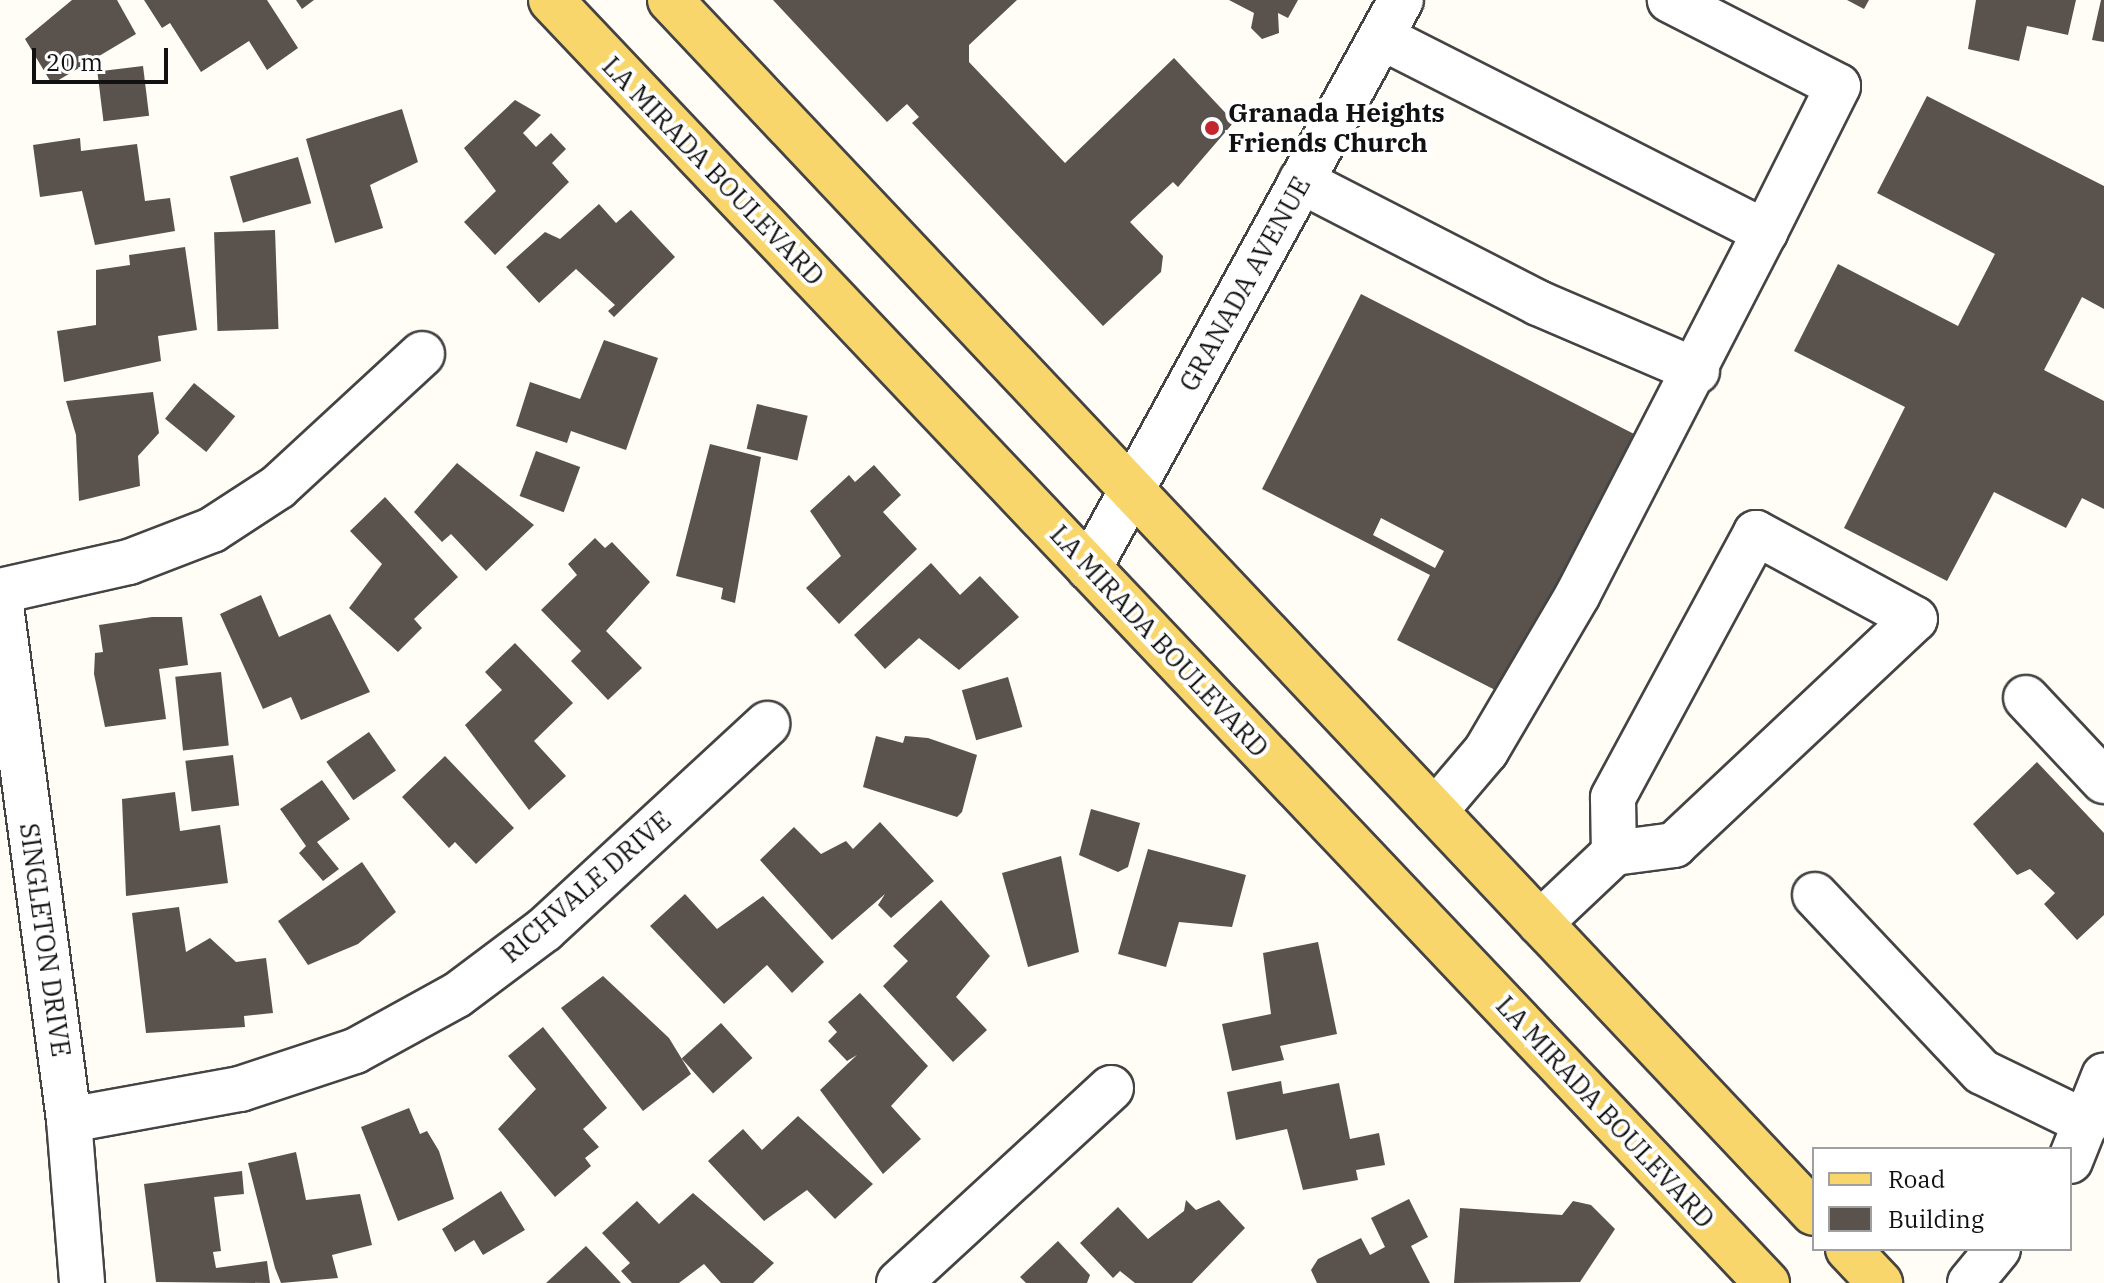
<!DOCTYPE html>
<html>
<head>
<meta charset="utf-8">
<style>
  body { margin:0 }
  #map { position:relative; width:2104px; height:1283px; overflow:hidden; background:#fffdf5; font-family:"IBM Plex Serif",serif }
  div>[style] { position:absolute }
  [style*='--x'] { left:calc(var(--x)*1px); top:calc(var(--y)*1px); width:calc(var(--w)*1px); rotate:calc(var(--a)*1deg) }
  .building>* { inset:0; background:#5a524d; transform-origin:0 0 }
  .roads { filter:drop-shadow(2px 0 #444) drop-shadow(-2px 0 #444) drop-shadow(0 2px #444) drop-shadow(0 -2px #444) }
  .minor>* { height:44px; margin:-22px; padding:0 22px; transform-origin:22px; border-radius:22px; background:#fff }
  .major>* { height:44px; margin:-22px; padding:0 22px; transform-origin:22px; border-radius:22px; background:#f9d66b }
  .dots>* { width:22px; height:22px; translate:-50% -50%; box-sizing:border-box; border:4px solid #fff; border-radius:50% }
  span { translate:-50% -50%; white-space:nowrap; text-align:center; line-height:1.15; -webkit-text-stroke:8px #fff; paint-order:stroke }
  .poi-label { font-size:26px; color:#111; font-weight:700 }
  .left { translate:0 -50%; text-align:left }
  .street-label { font-size:26px; color:#111 }
  .legend { position:absolute; left:1812px; top:1147px; width:260px; height:104px; box-sizing:border-box; background:#fff; border:2px solid #a0a0a0; margin:0; padding:10px 14px; list-style:none; font-size:24px; color:#111 }
  .legend li { display:flex; align-items:center; gap:16px; height:40px }
  .legend b { width:40px; border:2px solid #a0a0a0 }
  .scale { position:absolute; left:32px; top:48px; width:136px; height:36px; box-sizing:border-box; border:4px solid #111; border-top:0; padding-left:10px; font-size:24px; line-height:28px; white-space:nowrap; color:#111; -webkit-text-stroke:6px #fff; paint-order:stroke }
</style>
</head>
<body>
<div id="map">
  <div class="building">
    <i style="clip-path:polygon(72px 0,117px 0,136px 34px,52px 84px,25px 39px)"></i>
    <i style="clip-path:polygon(144px 0,267px 0,298px 48px,267px 70px,249px 41px,201px 72px,170px 23px,162px 28px)"></i>
    <i style="clip-path:polygon(296px 0,314px 0,302px 9px)"></i>
    <i style="clip-path:polygon(773px 0,1017px 0,969px 45px,969px 62px,1065px 163px,1174px 58px,1234px 122px,1178px 187px,1173px 182px,1130px 222px,1163px 256px,1161px 272px,1103px 326px,912px 123px,919px 117px,907px 104px,887px 122px)"></i>
    <i style="clip-path:polygon(1229px 0,1298px 0,1288px 18px,1278px 13px,1279px 33px,1262px 39px,1251px 28px,1254px 13px)"></i>
    <i style="clip-path:polygon(1847px 0,1869px 0,1864px 9px)"></i>
    <i style="clip-path:polygon(1976px 0,2076px 0,2068px 35px,2027px 26px,2019px 61px,1968px 49px)"></i>
    <i style="clip-path:polygon(2101px 0,2104px 0,2104px 42px,2092px 40px)"></i>
    <i style="left:143px;top:66px;width:50px;height:46px;rotate:83deg"></i>
    <i style="clip-path:polygon(1927px 96px,2104px 186px,2104px 309px,2082px 297px,2044px 370px,2104px 401px,2104px 509px,2082px 498px,2066px 528px,1994px 492px,1947px 581px,1844px 528px,1905px 407px,1794px 351px,1838px 264px,1958px 326px,1995px 254px,1877px 193px)"></i>
    <i style="clip-path:polygon(515px 100px,541px 115px,523px 133px,536px 147px,551px 133px,566px 149px,552px 163px,569px 182px,495px 255px,464px 222px,496px 191px,464px 148px)"></i>
    <i style="clip-path:polygon(402px 109px,418px 162px,370px 185px,383px 228px,335px 243px,306px 139px)"></i>
    <i style="clip-path:polygon(80px 138px,81px 151px,137px 144px,145px 201px,170px 198px,175px 231px,95px 245px,82px 191px,40px 197px,33px 145px)"></i>
    <i style="left:298px;top:157px;width:48px;height:71px;rotate:74deg"></i>
    <i style="clip-path:polygon(599px 204px,616px 223px,631px 210px,675px 257px,614px 317px,608px 311px,615px 305px,576px 269px,539px 303px,506px 267px,545px 232px,560px 239px)"></i>
    <i style="left:275px;top:230px;width:99px;height:61px;rotate:88deg"></i>
    <i style="clip-path:polygon(185px 247px,197px 330px,158px 336px,161px 361px,64px 382px,57px 331px,96px 325px,96px 270px,130px 265px,129px 255px)"></i>
    <i style="clip-path:polygon(evenodd,1361px 294px,1636px 435px,1503px 694px,1397px 640px,1430px 575px,1262px 489px,1361px 294px,1381px 518px,1444px 551px,1435px 568px,1373px 535px,1381px 518px)"></i>
    <i style="clip-path:polygon(604px 340px,658px 358px,626px 450px,571px 431px,567px 443px,516px 426px,530px 382px,580px 399px)"></i>
    <i style="left:194px;top:383px;width:53px;height:46px;rotate:39deg"></i>
    <i style="clip-path:polygon(153px 392px,159px 433px,138px 456px,140px 486px,79px 501px,76px 435px,66px 401px)"></i>
    <i style="left:757px;top:404px;width:52px;height:46px;rotate:13deg"></i>
    <i style="clip-path:polygon(710px 444px,761px 457px,735px 603px,721px 599px,723px 588px,676px 576px)"></i>
    <i style="left:536px;top:451px;width:47px;height:48px;rotate:20deg"></i>
    <i style="clip-path:polygon(457px 463px,534px 525px,486px 571px,451px 534px,442px 542px,414px 512px)"></i>
    <i style="clip-path:polygon(874px 465px,901px 495px,883px 512px,917px 549px,839px 624px,806px 588px,841px 556px,810px 511px,849px 475px,855px 482px)"></i>
    <i style="clip-path:polygon(385px 497px,458px 577px,414px 619px,422px 628px,398px 652px,349px 608px,382px 564px,350px 531px)"></i>
    <i style="clip-path:polygon(595px 538px,605px 548px,612px 542px,650px 582px,606px 631px,642px 668px,608px 700px,571px 661px,581px 651px,541px 610px,577px 575px,568px 564px)"></i>
    <i style="clip-path:polygon(931px 563px,960px 595px,980px 576px,1019px 617px,959px 670px,919px 638px,885px 669px,854px 635px)"></i>
    <i style="clip-path:polygon(261px 595px,279px 637px,330px 614px,370px 692px,301px 720px,291px 697px,263px 709px,220px 614px)"></i>
    <i style="clip-path:polygon(152px 617px,182px 617px,188px 665px,159px 669px,166px 719px,105px 727px,94px 674px,95px 653px,103px 652px,99px 625px)"></i>
    <i style="clip-path:polygon(515px 643px,573px 703px,534px 741px,566px 776px,529px 810px,465px 725px,502px 690px,485px 672px)"></i>
    <i style="left:221px;top:672px;width:74px;height:46px;rotate:84deg"></i>
    <i style="left:1008px;top:677px;width:52px;height:48px;rotate:74deg"></i>
    <i style="left:369px;top:732px;width:47px;height:52px;rotate:55deg"></i>
    <i style="clip-path:polygon(876px 736px,903px 743px,905px 736px,928px 738px,977px 755px,962px 812px,957px 817px,863px 787px)"></i>
    <i style="left:233px;top:755px;width:51px;height:48px;rotate:83deg"></i>
    <i style="clip-path:polygon(445px 756px,514px 828px,476px 864px,455px 842px,449px 848px,402px 797px)"></i>
    <i style="clip-path:polygon(2037px 762px,2104px 833px,2104px 915px,2077px 940px,2044px 904px,2055px 893px,2030px 869px,2017px 875px,1973px 824px)"></i>
    <i style="clip-path:polygon(322px 780px,350px 819px,317px 842px,339px 869px,323px 881px,299px 853px,306px 846px,280px 809px)"></i>
    <i style="clip-path:polygon(175px 792px,180px 831px,220px 825px,228px 883px,126px 896px,122px 799px)"></i>
    <i style="clip-path:polygon(1091px 809px,1140px 823px,1128px 867px,1118px 872px,1079px 855px)"></i>
    <i style="clip-path:polygon(880px 822px,934px 881px,891px 918px,878px 905px,885px 894px,832px 940px,760px 860px,794px 827px,821px 854px,846px 841px,853px 849px)"></i>
    <i style="clip-path:polygon(1148px 849px,1246px 875px,1232px 927px,1179px 922px,1166px 967px,1118px 954px)"></i>
    <i style="clip-path:polygon(1061px 856px,1079px 952px,1028px 967px,1002px 873px)"></i>
    <i style="clip-path:polygon(362px 862px,396px 912px,358px 944px,308px 965px,278px 921px)"></i>
    <i style="clip-path:polygon(685px 894px,717px 929px,763px 896px,824px 962px,792px 993px,767px 965px,724px 1004px,650px 926px)"></i>
    <i style="clip-path:polygon(941px 900px,990px 956px,956px 997px,987px 1030px,953px 1062px,883px 986px,908px 961px,893px 946px)"></i>
    <i style="clip-path:polygon(179px 907px,186px 952px,210px 938px,236px 962px,266px 958px,273px 1013px,244px 1016px,245px 1027px,146px 1033px,132px 913px)"></i>
    <i style="clip-path:polygon(1318px 942px,1337px 1034px,1280px 1046px,1284px 1060px,1232px 1071px,1222px 1024px,1271px 1014px,1263px 953px)"></i>
    <i style="clip-path:polygon(603px 976px,669px 1038px,691px 1074px,643px 1111px,561px 1008px)"></i>
    <i style="clip-path:polygon(860px 993px,928px 1066px,891px 1106px,921px 1139px,883px 1174px,820px 1090px,857px 1055px,847px 1061px,828px 1041px,837px 1032px,828px 1022px)"></i>
    <i style="left:721px;top:1023px;width:47px;height:53px;rotate:48deg"></i>
    <i style="clip-path:polygon(543px 1027px,607px 1108px,583px 1129px,599px 1147px,585px 1158px,591px 1166px,555px 1197px,498px 1129px,536px 1089px,508px 1056px)"></i>
    <i style="clip-path:polygon(1281px 1081px,1283px 1094px,1339px 1083px,1350px 1139px,1379px 1133px,1385px 1165px,1356px 1170px,1358px 1180px,1303px 1190px,1287px 1129px,1236px 1140px,1227px 1092px)"></i>
    <i style="clip-path:polygon(409px 1108px,420px 1134px,427px 1131px,439px 1151px,454px 1199px,398px 1221px,361px 1127px)"></i>
    <i style="clip-path:polygon(798px 1116px,873px 1184px,835px 1219px,807px 1190px,764px 1221px,708px 1161px,743px 1129px,762px 1150px)"></i>
    <i style="clip-path:polygon(296px 1152px,306px 1200px,360px 1194px,372px 1245px,332px 1255px,338px 1278px,281px 1283px,275px 1268px,248px 1163px)"></i>
    <i style="clip-path:polygon(242px 1171px,244px 1194px,214px 1197px,221px 1251px,213px 1252px,216px 1268px,267px 1261px,270px 1283px,156px 1282px,144px 1184px)"></i>
    <i style="clip-path:polygon(501px 1191px,525px 1230px,483px 1255px,474px 1240px,455px 1252px,442px 1229px)"></i>
    <i style="clip-path:polygon(693px 1193px,774px 1263px,753px 1283px,721px 1283px,704px 1264px,679px 1283px,632px 1283px,621px 1271px,630px 1263px,602px 1233px,637px 1201px,659px 1224px)"></i>
    <i style="clip-path:polygon(1409px 1199px,1428px 1237px,1411px 1246px,1430px 1283px,1317px 1283px,1311px 1270px,1318px 1259px,1361px 1238px,1370px 1255px,1385px 1247px,1371px 1218px)"></i>
    <i style="clip-path:polygon(1186px 1200px,1196px 1210px,1219px 1200px,1245px 1228px,1192px 1283px,1135px 1283px,1120px 1271px,1113px 1278px,1080px 1243px,1118px 1207px,1148px 1239px,1184px 1211px)"></i>
    <i style="clip-path:polygon(1573px 1201px,1591px 1205px,1615px 1229px,1580px 1282px,1454px 1283px,1460px 1208px,1562px 1215px)"></i>
    <i style="clip-path:polygon(1058px 1241px,1090px 1275px,1087px 1283px,1026px 1283px,1020px 1277px)"></i>
    <i style="clip-path:polygon(586px 1246px,621px 1283px,546px 1283px)"></i>
  </div>
  <div class="roads">
    <div class="minor">
      <i style="--x:1381;--y:37;--w:431;--a:26.9"></i>
      <i style="--x:1765;--y:232;--w:163;--a:-63.4"></i>
      <i style="--x:1838;--y:86;--w:189;--a:-152.9"></i>
      <i style="--x:1301;--y:181;--w:267;--a:27.2"></i>
      <i style="--x:1538;--y:303;--w:173;--a:23.2"></i>
      <i style="--x:1089;--y:568;--w:648;--a:-61.22"></i>
      <i style="--x:0;--y:591;--w:132;--a:-12.7"></i>
      <i style="--x:129;--y:562;--w:89;--a:-21.1"></i>
      <i style="--x:212;--y:530;--w:79;--a:-33.1"></i>
      <i style="--x:278;--y:487;--w:196;--a:-42.7"></i>
      <i style="--x:0;--y:598;--w:527;--a:82.47"></i>
      <i style="--x:69;--y:1120;--w:164;--a:85.4"></i>
      <i style="--x:2026;--y:698;--w:114;--a:46.8"></i>
      <i style="--x:1435;--y:811;--w:79;--a:-49.6"></i>
      <i style="--x:1486;--y:751;--w:182;--a:-59.6"></i>
      <i style="--x:1578;--y:594;--w:407;--a:-62.7"></i>
      <i style="--x:1815;--y:895;--w:243;--a:46.7"></i>
      <i style="--x:1982;--y:1072;--w:117;--a:25.9"></i>
      <i style="--x:1540;--y:923;--w:102;--a:-43.4"></i>
      <i style="--x:1614;--y:853;--w:61;--a:-7.6"></i>
      <i style="--x:1674;--y:845;--w:330;--a:-43.2"></i>
      <i style="--x:1915;--y:619;--w:181;--a:-151.6"></i>
      <i style="--x:1756;--y:533;--w:301;--a:118.4"></i>
      <i style="--x:1613;--y:798;--w:55;--a:89"></i>
      <i style="--x:69;--y:1120;--w:174;--a:-10.3"></i>
      <i style="--x:240;--y:1089;--w:121;--a:-18.3"></i>
      <i style="--x:355;--y:1051;--w:116;--a:-28.8"></i>
      <i style="--x:457;--y:995;--w:109;--a:-36.8"></i>
      <i style="--x:544;--y:930;--w:304;--a:-42.7"></i>
      <i style="--x:2070;--y:1161;--w:92;--a:-68.2"></i>
      <i style="--x:899;--y:1283;--w:288;--a:-42.6"></i>
      <i style="--x:1970;--y:1283;--w:44;--a:-50.5"></i>
    </div>
    <div class="major">
      <i style="--x:551;--y:0;--w:1768;--a:46.54"></i>
      <i style="--x:670;--y:0;--w:1667;--a:46.68"></i>
      <i style="--x:1848;--y:1249;--w:47;--a:46.7"></i>
    </div>
  </div>
  <div class="dots">
    <i style="left:1212px;top:128px;background:#c4262e"></i>
  </div>
  <div class="poi-label">
    <span class="left" style="left:1228px;top:128px">Granada Heights<br>Friends Church</span>
  </div>
  <div class="street-label">
    <span style="left:713px;top:171px;rotate:46deg">LA MIRADA BOULEVARD</span>
    <span style="left:1245px;top:284px;rotate:-61deg">GRANADA AVENUE</span>
    <span style="left:1159px;top:641px;rotate:47deg">LA MIRADA BOULEVARD</span>
    <span style="left:586px;top:887px;rotate:-41deg">RICHVALE DRIVE</span>
    <span style="left:45px;top:940px;rotate:82deg">SINGLETON DRIVE</span>
    <span style="left:1605px;top:1112px;rotate:47deg">LA MIRADA BOULEVARD</span>
  </div>
  <ul class="legend">
  <li><b style="height:10px;background:#f9d66b"></b>Road</li>
  <li><b style="height:22px;background:#5a524d"></b>Building</li>
  </ul>
  <div class="scale">20 m</div>
</div>
</body>
</html>
